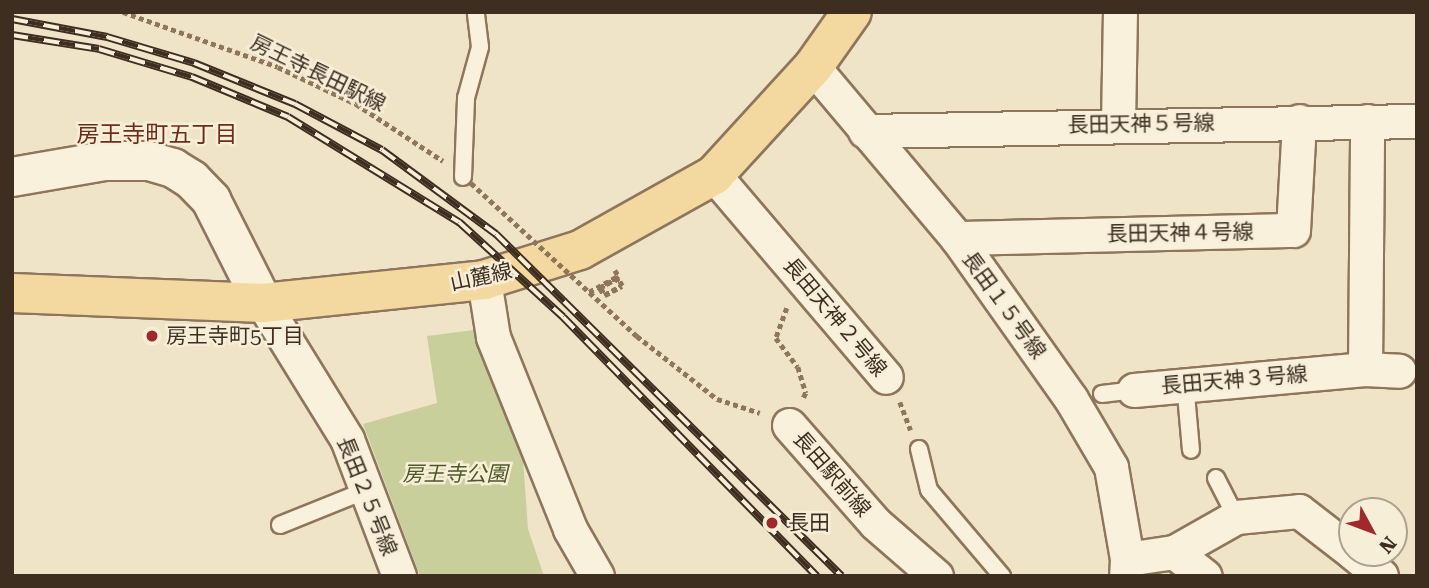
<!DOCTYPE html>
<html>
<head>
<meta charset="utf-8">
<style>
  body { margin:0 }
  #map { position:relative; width:1429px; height:588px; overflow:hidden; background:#f0e4c8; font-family:"Roboto Serif","Noto Sans JP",serif }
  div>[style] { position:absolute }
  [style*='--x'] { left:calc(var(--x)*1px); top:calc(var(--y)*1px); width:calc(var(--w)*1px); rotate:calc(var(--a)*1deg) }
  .green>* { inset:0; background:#c9cf9b }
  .path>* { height:4.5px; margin-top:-2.25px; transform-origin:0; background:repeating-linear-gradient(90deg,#8d765c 0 5px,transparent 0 8.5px) }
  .roads { filter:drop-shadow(2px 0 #8d765c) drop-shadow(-2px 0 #8d765c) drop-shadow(0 2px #8d765c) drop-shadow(0 -2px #8d765c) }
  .service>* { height:16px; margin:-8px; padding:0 8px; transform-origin:8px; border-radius:8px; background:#faf1dc }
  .minor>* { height:33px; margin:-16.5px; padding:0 16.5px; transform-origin:16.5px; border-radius:16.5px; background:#faf1dc }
  .tertiary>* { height:38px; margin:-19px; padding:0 19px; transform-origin:19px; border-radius:19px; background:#faf1dc }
  .primary>* { height:38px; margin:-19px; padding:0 19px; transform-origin:19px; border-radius:19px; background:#f3d9a0 }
  .rail>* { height:8px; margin-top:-4px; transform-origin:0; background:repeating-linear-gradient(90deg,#f7eed8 0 16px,#3d2e20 0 32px); box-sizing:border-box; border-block:2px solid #3d2e20 }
  .path-bridge>* { height:4.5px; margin-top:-2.25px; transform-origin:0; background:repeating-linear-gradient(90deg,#8d765c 0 5px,transparent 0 8.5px) }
  .dots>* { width:19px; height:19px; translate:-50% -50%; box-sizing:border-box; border:4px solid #f7eed8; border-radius:50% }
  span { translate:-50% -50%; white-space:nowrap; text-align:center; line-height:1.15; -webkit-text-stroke:5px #f7eed8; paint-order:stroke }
  .street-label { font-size:21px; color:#3d2e20 }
  .poi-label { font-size:21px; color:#3d2e20 }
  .left { translate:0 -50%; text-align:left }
  .park-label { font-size:21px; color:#4d5a26; font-style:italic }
  .neighbourhood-label { font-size:23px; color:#6b2e1e }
  .frame { position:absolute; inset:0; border:14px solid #3d2e20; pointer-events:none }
  .north { position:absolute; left:1338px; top:497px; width:70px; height:70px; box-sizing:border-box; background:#f7eed8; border:2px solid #ada18e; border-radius:50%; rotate:131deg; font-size:19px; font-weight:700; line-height:28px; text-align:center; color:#3d2e20 }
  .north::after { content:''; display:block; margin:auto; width:24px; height:32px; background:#9e2a2b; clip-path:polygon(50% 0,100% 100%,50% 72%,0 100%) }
</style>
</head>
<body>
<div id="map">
  <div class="green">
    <i style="clip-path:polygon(474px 330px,523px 459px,528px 529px,544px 576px,420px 576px,363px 424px,437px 403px,427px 336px)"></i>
  </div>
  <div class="path">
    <i style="--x:123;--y:12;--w:164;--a:19.5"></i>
    <i style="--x:278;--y:67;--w:86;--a:25.4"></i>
    <i style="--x:356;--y:104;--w:104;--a:33.2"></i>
    <i style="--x:615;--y:270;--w:8;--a:60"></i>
    <i style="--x:619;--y:277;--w:21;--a:149"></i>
    <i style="--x:601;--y:288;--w:8;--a:60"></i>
    <i style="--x:605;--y:295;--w:19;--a:-28"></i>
    <i style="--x:622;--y:286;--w:9;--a:-117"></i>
    <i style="--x:618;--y:278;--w:21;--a:151"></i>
    <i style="--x:600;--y:288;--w:8;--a:60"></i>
    <i style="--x:604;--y:295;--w:19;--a:-28"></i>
    <i style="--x:787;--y:308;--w:32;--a:110"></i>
    <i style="--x:776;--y:338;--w:36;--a:53"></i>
    <i style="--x:798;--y:367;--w:27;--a:73"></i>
    <i style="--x:806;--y:393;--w:7;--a:117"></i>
    <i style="--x:637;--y:336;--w:102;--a:38.2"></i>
    <i style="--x:717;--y:399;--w:45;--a:18"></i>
    <i style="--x:900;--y:402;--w:30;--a:69"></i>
  </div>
  <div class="roads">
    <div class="service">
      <i style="--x:463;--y:177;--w:79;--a:-87.8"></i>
      <i style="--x:466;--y:98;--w:53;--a:-74.6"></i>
      <i style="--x:480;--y:47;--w:35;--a:-97"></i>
      <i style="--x:1185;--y:383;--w:67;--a:84.9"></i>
      <i style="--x:1102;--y:394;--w:32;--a:-7"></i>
      <i style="--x:919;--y:449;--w:42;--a:76.3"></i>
      <i style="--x:929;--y:490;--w:113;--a:49.7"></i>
      <i style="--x:1216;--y:478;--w:44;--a:62.9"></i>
      <i style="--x:280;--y:525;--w:94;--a:-21.9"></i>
    </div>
    <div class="minor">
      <i style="--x:813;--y:67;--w:224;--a:49.9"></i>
      <i style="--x:957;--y:238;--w:197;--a:54.7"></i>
      <i style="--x:1071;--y:399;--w:79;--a:59.5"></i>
      <i style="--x:1111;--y:467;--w:93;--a:80.1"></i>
      <i style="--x:1127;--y:559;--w:17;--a:93"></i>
      <i style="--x:1118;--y:125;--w:113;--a:-89"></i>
      <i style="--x:865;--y:131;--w:552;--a:-1.04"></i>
      <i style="--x:714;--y:175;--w:265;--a:49.6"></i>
      <i style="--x:957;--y:238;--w:336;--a:-1.4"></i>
      <i style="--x:1293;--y:230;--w:109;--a:-86.8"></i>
      <i style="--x:484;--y:280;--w:58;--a:81"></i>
      <i style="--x:493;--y:337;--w:207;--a:68.1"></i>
      <i style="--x:570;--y:529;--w:54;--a:60.1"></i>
      <i style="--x:263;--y:303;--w:160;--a:58.3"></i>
      <i style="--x:347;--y:439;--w:147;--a:69.2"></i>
      <i style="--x:1365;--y:369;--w:248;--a:-89.5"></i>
      <i style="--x:1134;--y:390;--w:232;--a:-5.2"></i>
      <i style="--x:1365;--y:369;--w:34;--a:3"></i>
      <i style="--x:789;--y:425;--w:130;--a:48.7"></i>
      <i style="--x:875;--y:523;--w:81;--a:41"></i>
      <i style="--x:1174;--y:552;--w:39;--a:38"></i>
      <i style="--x:1353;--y:553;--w:36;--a:39"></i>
      <i style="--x:1127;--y:559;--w:48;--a:-8.5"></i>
      <i style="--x:1174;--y:552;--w:71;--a:-29.4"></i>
      <i style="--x:1236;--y:517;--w:63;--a:-5.4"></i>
      <i style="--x:1299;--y:511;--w:67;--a:37.7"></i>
    </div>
    <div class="tertiary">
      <i style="--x:12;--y:177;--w:94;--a:-9.8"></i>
      <i style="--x:105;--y:161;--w:44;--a:0"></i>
      <i style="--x:149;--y:161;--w:25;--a:16"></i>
      <i style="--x:173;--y:168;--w:22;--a:32"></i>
      <i style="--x:192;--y:180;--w:28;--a:46"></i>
      <i style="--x:211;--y:200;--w:115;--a:63.2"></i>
    </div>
    <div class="primary">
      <i style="--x:12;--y:293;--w:251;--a:2.3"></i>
      <i style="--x:263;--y:303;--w:222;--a:-5.9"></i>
      <i style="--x:484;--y:280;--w:101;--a:-17.4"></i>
      <i style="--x:580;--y:250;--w:154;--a:-29.2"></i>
      <i style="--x:714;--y:175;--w:147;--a:-47.5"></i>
      <i style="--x:813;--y:67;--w:67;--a:-54.7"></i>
    </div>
  </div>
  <div class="rail">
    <i style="--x:12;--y:19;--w:97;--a:10.7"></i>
    <i style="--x:107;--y:37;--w:91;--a:16.6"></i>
    <i style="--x:194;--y:63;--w:109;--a:22.1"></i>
    <i style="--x:295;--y:104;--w:98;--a:27.9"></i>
    <i style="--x:382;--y:150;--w:142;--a:36.4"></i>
    <i style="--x:496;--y:234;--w:486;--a:44.7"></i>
    <i style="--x:12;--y:35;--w:88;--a:9.1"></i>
    <i style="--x:99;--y:49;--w:97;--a:16.8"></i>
    <i style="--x:192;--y:77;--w:104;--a:22.6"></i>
    <i style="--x:288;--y:117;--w:201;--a:31.6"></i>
    <i style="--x:459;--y:222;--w:141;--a:42.4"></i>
    <i style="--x:563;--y:317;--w:363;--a:45.6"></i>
  </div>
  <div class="path-bridge">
    <i style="--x:471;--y:183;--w:226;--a:42.7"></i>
    <i style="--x:589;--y:292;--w:31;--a:-29"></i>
    <i style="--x:616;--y:277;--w:10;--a:61"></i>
  </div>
  <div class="dots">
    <i style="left:152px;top:336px;background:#9e2a2b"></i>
    <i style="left:772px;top:523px;background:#9e2a2b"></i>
  </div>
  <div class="street-label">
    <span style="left:318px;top:73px;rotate:26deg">房王寺長田駅線</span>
    <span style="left:1141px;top:124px;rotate:-1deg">長田天神５号線</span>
    <span style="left:1180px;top:233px;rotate:-1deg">長田天神４号線</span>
    <span style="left:481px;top:277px;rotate:-12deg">山麓線</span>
    <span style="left:1004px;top:305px;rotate:54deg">長田１５号線</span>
    <span style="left:835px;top:317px;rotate:50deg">長田天神２号線</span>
    <span style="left:1234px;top:380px;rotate:-5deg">長田天神３号線</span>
    <span style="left:832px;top:474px;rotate:49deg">長田駅前線</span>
    <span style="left:367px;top:496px;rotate:68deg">長田２５号線</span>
  </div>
  <div class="poi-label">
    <span class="left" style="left:166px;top:336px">房王寺町5丁目</span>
    <span class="left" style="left:788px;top:523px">長田</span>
  </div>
  <div class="park-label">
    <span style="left:455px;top:474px">房王寺公園</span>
  </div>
  <div class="neighbourhood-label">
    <span style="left:157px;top:135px">房王寺町五丁目</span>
  </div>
  <div class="frame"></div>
  <div class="north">N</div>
</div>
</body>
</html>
